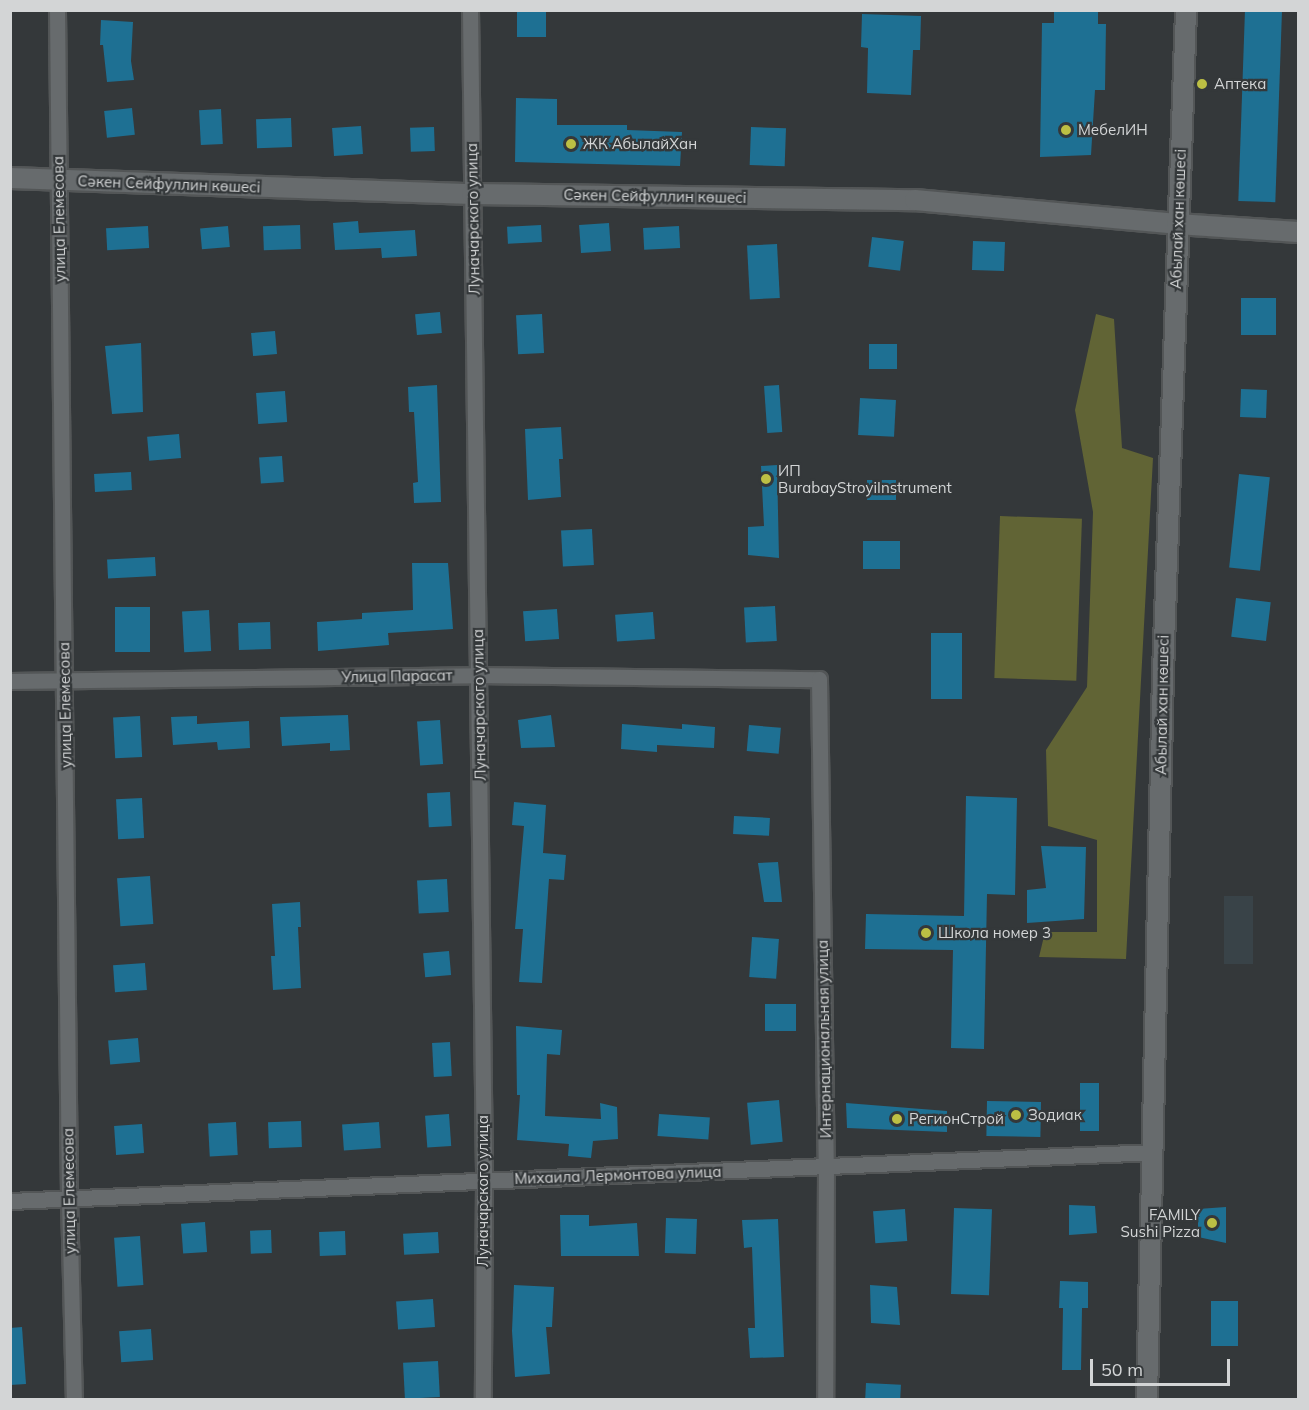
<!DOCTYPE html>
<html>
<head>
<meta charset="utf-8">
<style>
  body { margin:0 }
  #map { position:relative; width:1309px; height:1410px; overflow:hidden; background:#34383a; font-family:Mulish,sans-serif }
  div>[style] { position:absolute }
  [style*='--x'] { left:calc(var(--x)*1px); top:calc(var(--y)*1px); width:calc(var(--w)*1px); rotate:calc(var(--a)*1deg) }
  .built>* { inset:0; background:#394348; transform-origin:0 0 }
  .green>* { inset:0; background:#616435; transform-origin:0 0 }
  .building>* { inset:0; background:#1e7093; transform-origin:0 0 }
  .roads { filter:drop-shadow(2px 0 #535657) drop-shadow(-2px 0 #535657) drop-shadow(0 2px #535657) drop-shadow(0 -2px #535657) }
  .minor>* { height:15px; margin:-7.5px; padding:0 7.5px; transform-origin:7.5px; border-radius:7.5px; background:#676b6d }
  .tertiary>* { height:20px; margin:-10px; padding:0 10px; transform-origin:10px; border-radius:10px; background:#676b6d }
  .dots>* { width:16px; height:16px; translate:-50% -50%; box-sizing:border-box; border:3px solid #34383a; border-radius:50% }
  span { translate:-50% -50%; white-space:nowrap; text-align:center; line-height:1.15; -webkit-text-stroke:4.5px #34383a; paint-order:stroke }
  .poi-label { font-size:15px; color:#d3d5d6 }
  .left { translate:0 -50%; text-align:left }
  .right { translate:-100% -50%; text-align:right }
  .street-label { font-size:15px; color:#d3d5d6 }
  .frame { position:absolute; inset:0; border:12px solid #d3d5d6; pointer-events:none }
  .scale { position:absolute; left:1090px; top:1359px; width:140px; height:27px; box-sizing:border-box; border:3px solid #d3d5d6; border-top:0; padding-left:8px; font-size:18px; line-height:21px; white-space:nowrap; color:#d3d5d6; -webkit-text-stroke:4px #34383a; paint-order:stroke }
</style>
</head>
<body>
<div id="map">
  <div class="built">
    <i style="left:1224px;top:896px;width:29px;height:68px"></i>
  </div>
  <div class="green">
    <i style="clip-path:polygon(1096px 314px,1114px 319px,1122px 448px,1153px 458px,1126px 959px,1039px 957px,1045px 932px,1097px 932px,1097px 840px,1048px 826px,1046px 750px,1087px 687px,1093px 512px,1075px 410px)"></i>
    <i style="left:1000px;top:516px;width:82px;height:162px;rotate:2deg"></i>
  </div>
  <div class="building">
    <i style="left:517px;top:10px;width:29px;height:27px"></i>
    <i style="clip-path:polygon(1054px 10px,1098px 10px,1098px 24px,1106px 24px,1105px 90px,1095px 90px,1091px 155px,1040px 157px,1042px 23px,1054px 23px)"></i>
    <i style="left:1245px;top:10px;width:37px;height:191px;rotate:2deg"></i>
    <i style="clip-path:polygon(862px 14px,921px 16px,920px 50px,913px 50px,911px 95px,867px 93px,868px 48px,861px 47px)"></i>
    <i style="clip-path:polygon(101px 20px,133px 22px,131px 61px,134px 80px,107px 82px,103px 45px,100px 45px)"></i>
    <i style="clip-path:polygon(516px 98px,557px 99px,557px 125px,627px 125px,627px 130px,682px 132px,680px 166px,515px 162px)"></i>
    <i style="left:132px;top:108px;width:27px;height:28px;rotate:84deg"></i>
    <i style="left:221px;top:109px;width:35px;height:22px;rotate:87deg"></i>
    <i style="left:291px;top:118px;width:29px;height:35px;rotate:88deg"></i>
    <i style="left:361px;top:126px;width:28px;height:29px;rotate:86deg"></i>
    <i style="left:434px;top:127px;width:24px;height:24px;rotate:88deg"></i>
    <i style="left:751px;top:127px;width:35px;height:38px;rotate:2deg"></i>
    <i style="clip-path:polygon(358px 221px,359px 233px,415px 230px,417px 256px,382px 258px,381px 248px,335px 250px,333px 223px)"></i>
    <i style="left:609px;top:223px;width:28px;height:30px;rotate:86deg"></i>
    <i style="left:300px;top:225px;width:24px;height:37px;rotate:88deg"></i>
    <i style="left:541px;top:225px;width:17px;height:34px;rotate:87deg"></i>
    <i style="left:148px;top:226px;width:22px;height:42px;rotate:87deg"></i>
    <i style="left:228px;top:226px;width:21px;height:28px;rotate:85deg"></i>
    <i style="left:679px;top:226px;width:22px;height:36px;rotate:87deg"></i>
    <i style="left:872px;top:237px;width:32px;height:30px;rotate:7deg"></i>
    <i style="left:973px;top:241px;width:32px;height:29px;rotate:2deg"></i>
    <i style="left:777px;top:244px;width:54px;height:30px;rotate:87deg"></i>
    <i style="left:1241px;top:298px;width:35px;height:37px"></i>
    <i style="left:440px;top:312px;width:21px;height:25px;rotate:85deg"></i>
    <i style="left:542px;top:314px;width:39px;height:26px;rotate:87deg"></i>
    <i style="left:275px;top:331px;width:23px;height:24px;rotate:85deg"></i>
    <i style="clip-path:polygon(141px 343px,143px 412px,112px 414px,105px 346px)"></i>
    <i style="left:869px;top:344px;width:28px;height:25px"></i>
    <i style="clip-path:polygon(437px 385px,441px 502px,414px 503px,413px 483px,418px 482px,414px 412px,409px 412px,408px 387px)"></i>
    <i style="left:779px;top:385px;width:47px;height:15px;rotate:86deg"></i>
    <i style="left:1241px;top:389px;width:26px;height:28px;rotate:2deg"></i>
    <i style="left:285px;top:391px;width:31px;height:29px;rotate:86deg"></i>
    <i style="left:860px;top:398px;width:36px;height:37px;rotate:3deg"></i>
    <i style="clip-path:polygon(561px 427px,563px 459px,559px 459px,561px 497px,528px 500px,525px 429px)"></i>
    <i style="left:179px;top:434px;width:24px;height:32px;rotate:85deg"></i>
    <i style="left:282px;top:456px;width:26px;height:23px;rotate:86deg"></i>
    <i style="clip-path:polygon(777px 465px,779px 558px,748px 555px,748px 527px,764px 526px,761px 466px)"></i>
    <i style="left:131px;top:472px;width:18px;height:37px;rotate:87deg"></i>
    <i style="left:1239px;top:474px;width:31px;height:94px;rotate:6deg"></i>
    <i style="left:896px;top:480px;width:20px;height:29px;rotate:90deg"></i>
    <i style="left:592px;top:529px;width:36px;height:31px;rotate:87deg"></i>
    <i style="left:863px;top:541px;width:37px;height:28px"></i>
    <i style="left:155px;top:557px;width:19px;height:48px;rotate:87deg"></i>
    <i style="clip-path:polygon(412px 563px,448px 563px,453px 629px,388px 633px,389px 645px,318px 651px,317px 622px,362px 619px,362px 613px,413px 610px)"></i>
    <i style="left:1236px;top:598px;width:35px;height:39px;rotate:7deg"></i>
    <i style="left:775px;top:606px;width:35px;height:31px;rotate:87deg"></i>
    <i style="left:115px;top:607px;width:35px;height:45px"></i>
    <i style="left:557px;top:609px;width:30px;height:34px;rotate:86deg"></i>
    <i style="left:209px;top:610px;width:41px;height:27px;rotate:87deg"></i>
    <i style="left:653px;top:612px;width:27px;height:38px;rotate:86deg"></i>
    <i style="left:270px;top:622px;width:27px;height:32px;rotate:88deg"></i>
    <i style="left:931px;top:633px;width:31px;height:66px"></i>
    <i style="clip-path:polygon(348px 715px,350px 750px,330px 751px,330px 743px,282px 746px,280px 717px)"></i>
    <i style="clip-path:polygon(551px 715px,555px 747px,521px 748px,518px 720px)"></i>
    <i style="left:140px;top:716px;width:41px;height:27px;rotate:87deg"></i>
    <i style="clip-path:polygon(197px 716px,197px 724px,249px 721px,250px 748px,218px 750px,217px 742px,173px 745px,171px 717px)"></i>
    <i style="left:440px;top:720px;width:44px;height:23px;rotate:86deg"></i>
    <i style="clip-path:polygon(622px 724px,682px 729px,682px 724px,715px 727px,714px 748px,657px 745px,657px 752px,621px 749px)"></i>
    <i style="left:749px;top:725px;width:32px;height:26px;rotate:5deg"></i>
    <i style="left:450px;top:792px;width:34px;height:23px;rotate:87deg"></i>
    <i style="clip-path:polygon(966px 796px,1017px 798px,1015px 895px,987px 894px,984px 1049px,951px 1048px,953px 950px,865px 949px,866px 914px,964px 916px)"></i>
    <i style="left:142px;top:798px;width:40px;height:26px;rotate:87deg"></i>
    <i style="clip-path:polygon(514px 802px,546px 805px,543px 853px,566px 855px,564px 880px,549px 879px,542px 983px,519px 982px,523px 929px,515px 929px,524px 826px,512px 825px)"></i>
    <i style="left:734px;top:816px;width:36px;height:18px;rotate:3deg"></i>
    <i style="clip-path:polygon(1041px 846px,1086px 847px,1084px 919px,1027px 923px,1027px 890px,1046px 888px)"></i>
    <i style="clip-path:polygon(778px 862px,782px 902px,764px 902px,758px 863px)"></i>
    <i style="left:150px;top:876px;width:48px;height:33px;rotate:86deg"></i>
    <i style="left:447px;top:879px;width:33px;height:30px;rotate:87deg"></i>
    <i style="clip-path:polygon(300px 902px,301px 927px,298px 927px,301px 988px,273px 990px,271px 956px,275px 956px,272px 904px)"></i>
    <i style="left:752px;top:937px;width:27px;height:40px;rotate:4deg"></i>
    <i style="left:449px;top:951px;width:24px;height:26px;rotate:85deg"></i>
    <i style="left:145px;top:963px;width:27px;height:32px;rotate:86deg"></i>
    <i style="left:765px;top:1004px;width:31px;height:27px"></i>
    <i style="clip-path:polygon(516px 1026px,562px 1030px,560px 1055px,547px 1054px,545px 1116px,601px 1119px,600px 1103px,617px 1107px,618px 1139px,593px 1141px,591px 1158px,568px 1156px,569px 1144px,517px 1140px,520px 1095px,517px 1095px)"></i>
    <i style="left:138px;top:1038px;width:24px;height:30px;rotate:85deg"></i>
    <i style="left:450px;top:1042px;width:34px;height:18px;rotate:87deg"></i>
    <i style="left:1080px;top:1083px;width:19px;height:48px"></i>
    <i style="left:779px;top:1100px;width:42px;height:32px;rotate:85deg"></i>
    <i style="left:987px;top:1101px;width:54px;height:35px;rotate:1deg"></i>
    <i style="clip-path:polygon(846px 1103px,947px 1111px,947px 1132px,847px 1128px)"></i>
    <i style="left:449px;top:1114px;width:32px;height:24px;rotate:86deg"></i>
    <i style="left:659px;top:1114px;width:51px;height:22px;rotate:4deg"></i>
    <i style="left:301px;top:1121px;width:26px;height:33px;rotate:88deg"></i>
    <i style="left:236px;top:1122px;width:33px;height:28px;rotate:87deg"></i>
    <i style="left:379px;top:1122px;width:26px;height:37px;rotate:86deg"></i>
    <i style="left:142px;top:1124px;width:29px;height:28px;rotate:86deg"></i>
    <i style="clip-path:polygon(1069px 1205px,1095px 1206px,1097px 1233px,1069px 1235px)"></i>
    <i style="clip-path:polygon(1226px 1207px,1226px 1243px,1198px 1237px,1198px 1209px)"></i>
    <i style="left:954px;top:1208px;width:38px;height:86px;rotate:2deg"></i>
    <i style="left:905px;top:1209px;width:32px;height:32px;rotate:86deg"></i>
    <i style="clip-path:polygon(560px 1215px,589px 1215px,589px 1226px,637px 1223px,639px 1256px,561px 1256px)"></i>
    <i style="left:666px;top:1218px;width:31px;height:35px;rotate:2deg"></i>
    <i style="clip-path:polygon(778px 1219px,784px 1357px,750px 1358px,748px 1328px,755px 1328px,752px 1247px,744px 1248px,742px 1220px)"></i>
    <i style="left:205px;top:1222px;width:30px;height:24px;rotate:86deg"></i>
    <i style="left:271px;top:1230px;width:23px;height:21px;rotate:88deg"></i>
    <i style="left:345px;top:1231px;width:24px;height:26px;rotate:88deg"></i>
    <i style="left:438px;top:1232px;width:21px;height:35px;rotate:87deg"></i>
    <i style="left:140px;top:1236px;width:49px;height:26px;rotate:86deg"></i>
    <i style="clip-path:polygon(1060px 1281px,1088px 1282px,1088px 1308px,1082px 1308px,1081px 1370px,1062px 1370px,1063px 1308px,1059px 1308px)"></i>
    <i style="clip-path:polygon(514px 1285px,554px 1287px,552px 1327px,546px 1327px,550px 1374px,515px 1377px,512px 1331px)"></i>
    <i style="clip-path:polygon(870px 1285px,897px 1287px,900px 1325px,871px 1323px)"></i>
    <i style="left:433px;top:1299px;width:28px;height:37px;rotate:86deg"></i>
    <i style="left:1211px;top:1301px;width:27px;height:45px"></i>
    <i style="clip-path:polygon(22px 1327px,26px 1384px,10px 1385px,10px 1328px)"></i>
    <i style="left:151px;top:1329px;width:31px;height:32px;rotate:86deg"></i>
    <i style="left:438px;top:1361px;width:36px;height:35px;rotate:87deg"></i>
    <i style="left:866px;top:1383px;width:35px;height:17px;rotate:3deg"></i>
  </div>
  <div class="roads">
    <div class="minor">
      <i style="--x:57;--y:10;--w:1188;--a:89.42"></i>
      <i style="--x:69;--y:1198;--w:202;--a:88.6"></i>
      <i style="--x:470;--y:10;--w:1169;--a:89.31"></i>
      <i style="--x:484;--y:1179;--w:221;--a:90.3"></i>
      <i style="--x:10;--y:681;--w:468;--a:-0.7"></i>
      <i style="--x:478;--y:675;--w:341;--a:0.7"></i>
      <i style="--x:819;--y:679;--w:488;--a:89.2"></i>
      <i style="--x:826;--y:1167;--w:233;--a:90.2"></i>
      <i style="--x:10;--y:1201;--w:1145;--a:-2.45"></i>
    </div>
    <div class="tertiary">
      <i style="--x:10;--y:178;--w:462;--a:2"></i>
      <i style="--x:472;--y:194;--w:443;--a:0.8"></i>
      <i style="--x:915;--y:200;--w:263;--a:5.2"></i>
      <i style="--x:1177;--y:224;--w:121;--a:3.8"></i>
      <i style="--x:1147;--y:1400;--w:727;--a:-88.74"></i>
      <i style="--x:1163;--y:673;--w:663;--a:-88.01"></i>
    </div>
  </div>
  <div class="dots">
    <i style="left:1202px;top:84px;background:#bcbf44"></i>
    <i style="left:1066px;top:130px;background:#bcbf44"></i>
    <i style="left:571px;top:144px;background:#bcbf44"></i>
    <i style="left:766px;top:479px;background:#bcbf44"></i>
    <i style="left:926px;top:933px;background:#bcbf44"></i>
    <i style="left:1016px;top:1115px;background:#bcbf44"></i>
    <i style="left:897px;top:1119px;background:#bcbf44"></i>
    <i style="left:1212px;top:1223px;background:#bcbf44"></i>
  </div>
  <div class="poi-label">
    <span class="left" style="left:1214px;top:84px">Аптека</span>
    <span class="left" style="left:1078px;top:130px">МебелИН</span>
    <span class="left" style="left:583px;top:144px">ЖК АбылайХан</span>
    <span class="left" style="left:778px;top:479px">ИП<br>BurabayStroyiInstrument</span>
    <span class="left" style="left:938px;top:933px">Школа номер 3</span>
    <span class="left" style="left:1028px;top:1115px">Зодиак</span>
    <span class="left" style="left:909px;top:1119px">РегионСтрой</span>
    <span class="right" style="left:1200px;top:1223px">FAMILY<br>Sushi Pizza</span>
  </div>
  <div class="street-label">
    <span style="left:169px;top:184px;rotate:2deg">Сәкен Сейфуллин көшесі</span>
    <span style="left:655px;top:196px;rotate:1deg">Сәкен Сейфуллин көшесі</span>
    <span style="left:59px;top:219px;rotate:-91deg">улица Елемесова</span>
    <span style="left:473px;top:219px;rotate:-91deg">Луначарского улица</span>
    <span style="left:1178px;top:219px;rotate:-88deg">Абылай хан көшесі</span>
    <span style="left:397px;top:676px;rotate:-1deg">Улица Парасат</span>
    <span style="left:65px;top:705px;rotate:-91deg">улица Елемесова</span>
    <span style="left:479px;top:705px;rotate:-91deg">Луначарского улица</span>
    <span style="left:1162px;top:705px;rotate:-89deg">Абылай хан көшесі</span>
    <span style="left:824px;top:1039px;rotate:-91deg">Интернациональная улица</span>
    <span style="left:618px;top:1175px;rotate:-2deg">Михаила Лермонтова улица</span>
    <span style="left:69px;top:1191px;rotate:-91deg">улица Елемесова</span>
    <span style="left:483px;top:1191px;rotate:-90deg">Луначарского улица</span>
  </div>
  <div class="frame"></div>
  <div class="scale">50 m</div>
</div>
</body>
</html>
